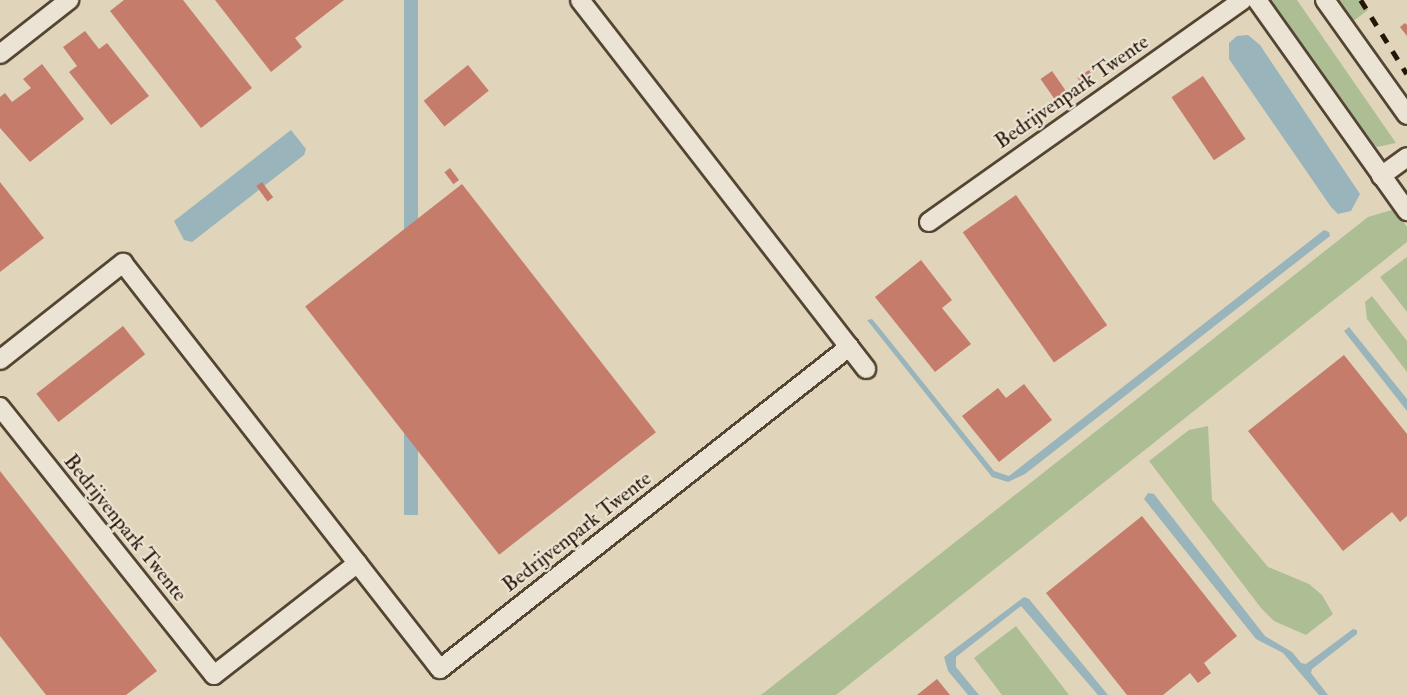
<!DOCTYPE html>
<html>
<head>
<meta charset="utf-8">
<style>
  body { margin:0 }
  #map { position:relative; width:1407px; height:695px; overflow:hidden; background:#e0d4bb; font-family:"IM FELL Double Pica",serif }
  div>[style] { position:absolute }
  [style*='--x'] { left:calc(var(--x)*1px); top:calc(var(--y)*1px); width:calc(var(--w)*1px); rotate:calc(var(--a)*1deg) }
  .green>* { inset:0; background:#adbe94 }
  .water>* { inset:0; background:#99b5bb; transform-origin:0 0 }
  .building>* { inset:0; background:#c57c6b; transform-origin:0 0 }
  .roads { filter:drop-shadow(2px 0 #544533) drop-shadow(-2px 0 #544533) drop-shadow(0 2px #544533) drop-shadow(0 -2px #544533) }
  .minor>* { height:18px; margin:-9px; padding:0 9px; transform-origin:9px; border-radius:9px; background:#ebe3d3 }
  .rail>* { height:4.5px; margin-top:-2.25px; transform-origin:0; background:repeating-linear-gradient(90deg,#261506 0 10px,transparent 0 20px) }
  span { translate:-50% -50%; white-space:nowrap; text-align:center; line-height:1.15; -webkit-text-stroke:4.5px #ebe3d3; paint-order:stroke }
  .street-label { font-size:21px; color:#261506 }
</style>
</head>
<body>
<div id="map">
  <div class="green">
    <i style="clip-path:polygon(1269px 0,1297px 0,1396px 143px,1377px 147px,1363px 138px)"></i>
    <i style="clip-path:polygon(1337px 0,1363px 0,1368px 10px,1352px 22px)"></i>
    <i style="clip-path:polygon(1395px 209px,1407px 227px,1407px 242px,836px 695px,761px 695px,1368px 217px)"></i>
    <i style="clip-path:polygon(1407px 257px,1407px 312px,1380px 277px)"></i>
    <i style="clip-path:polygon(1372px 296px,1407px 341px,1407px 372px,1367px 319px,1365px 302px)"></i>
    <i style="clip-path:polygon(1208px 426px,1212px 500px,1268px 567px,1309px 584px,1322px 595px,1333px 614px,1306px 635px,1274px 621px,1261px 608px,1149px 461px,1189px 430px)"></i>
    <i style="clip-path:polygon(1016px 626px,1069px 695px,1002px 695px,974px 658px)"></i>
  </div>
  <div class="water">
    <i style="left:404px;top:0;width:14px;height:515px"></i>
    <i style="clip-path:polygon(1248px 35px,1260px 45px,1360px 194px,1351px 211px,1338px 214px,1331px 207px,1229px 59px,1229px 43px,1237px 36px)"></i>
    <i style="clip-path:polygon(291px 130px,306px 149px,304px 155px,192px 242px,184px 240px,174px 221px)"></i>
    <i style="clip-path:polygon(1324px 230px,1329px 232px,1330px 236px,1025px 474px,1008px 482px,992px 477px,867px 320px,872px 319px,882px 331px,994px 471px,1009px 476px)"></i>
    <i style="clip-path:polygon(1349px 327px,1407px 399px,1407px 411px,1344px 331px)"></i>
    <i style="clip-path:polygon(1148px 493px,1154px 494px,1265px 636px,1292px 652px,1301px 663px,1306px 664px,1353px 629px,1357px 630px,1357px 634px,1312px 669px,1311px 673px,1328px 695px,1319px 695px,1283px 653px,1256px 639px,1144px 499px)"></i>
    <i style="clip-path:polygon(1024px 597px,1029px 599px,1108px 695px,1098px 695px,1021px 606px,956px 657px,956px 667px,979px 695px,968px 695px,948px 671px,944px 657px)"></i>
  </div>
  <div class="building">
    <i style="clip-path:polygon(124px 0,183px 0,252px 88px,201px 128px,110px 11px)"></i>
    <i style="clip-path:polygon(215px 0,344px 0,295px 38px,302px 47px,271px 72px)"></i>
    <i style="clip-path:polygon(1405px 23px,1407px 25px,1407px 36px,1400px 27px)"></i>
    <i style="clip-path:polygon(85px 31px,99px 49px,107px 43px,149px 96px,111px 125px,69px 72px,77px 66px,63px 47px)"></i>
    <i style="clip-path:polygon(42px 64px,84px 119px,30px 162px,0 128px,0 97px,5px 93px,12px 102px,31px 88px,23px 79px)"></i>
    <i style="left:468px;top:65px;width:33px;height:57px;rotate:51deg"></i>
    <i style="left:1089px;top:70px;width:7px;height:14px;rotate:56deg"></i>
    <i style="left:1052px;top:71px;width:28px;height:14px;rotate:55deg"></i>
    <i style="left:1203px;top:76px;width:76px;height:38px;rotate:56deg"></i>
    <i style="left:450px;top:168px;width:15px;height:7px;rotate:53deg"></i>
    <i style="clip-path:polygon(0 182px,44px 238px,0 272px)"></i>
    <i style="left:262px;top:182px;width:19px;height:7px;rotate:54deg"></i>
    <i style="left:462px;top:184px;width:315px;height:199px;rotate:52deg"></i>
    <i style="left:1016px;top:195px;width:159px;height:65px;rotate:55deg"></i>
    <i style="clip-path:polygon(921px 260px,952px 300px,942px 308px,971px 344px,935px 372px,875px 297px)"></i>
    <i style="left:123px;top:326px;width:36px;height:110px;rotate:52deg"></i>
    <i style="clip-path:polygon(1344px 355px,1407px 434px,1407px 516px,1400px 522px,1392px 512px,1343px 551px,1248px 431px)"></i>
    <i style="clip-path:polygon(1024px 384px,1052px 420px,999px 462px,962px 416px,998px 388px,1006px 398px)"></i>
    <i style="clip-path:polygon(0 471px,157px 671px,126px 695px,46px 695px,0 636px)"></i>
    <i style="clip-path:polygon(1142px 516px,1237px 636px,1204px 663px,1211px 673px,1198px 683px,1190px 673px,1163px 695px,1127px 695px,1046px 593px)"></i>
    <i style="clip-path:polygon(937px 679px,950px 695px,917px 695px)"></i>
  </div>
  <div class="roads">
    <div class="minor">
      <i style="--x:580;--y:0;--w:467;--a:52.2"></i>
      <i style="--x:1257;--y:0;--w:259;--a:54.6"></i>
      <i style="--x:1325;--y:0;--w:141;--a:54.5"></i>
      <i style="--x:0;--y:54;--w:88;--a:-38"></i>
      <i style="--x:1381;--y:176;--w:32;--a:-36"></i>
      <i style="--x:929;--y:222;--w:384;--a:-35.3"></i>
      <i style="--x:0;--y:360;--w:157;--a:-38.3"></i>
      <i style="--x:123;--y:263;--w:515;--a:52.02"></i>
      <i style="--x:440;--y:669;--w:521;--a:-38.21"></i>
      <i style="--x:0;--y:407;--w:343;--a:51.4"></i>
      <i style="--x:214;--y:675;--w:182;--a:-37.9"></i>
    </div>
  </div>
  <div class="rail">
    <i style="--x:1361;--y:0;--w:87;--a:58.1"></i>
  </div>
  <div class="street-label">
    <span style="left:1072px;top:92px;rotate:-35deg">Bedrijvenpark Twente</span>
    <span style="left:125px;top:528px;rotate:51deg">Bedrijvenpark Twente</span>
    <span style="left:577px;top:532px;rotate:-38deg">Bedrijvenpark Twente</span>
  </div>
</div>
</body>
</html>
